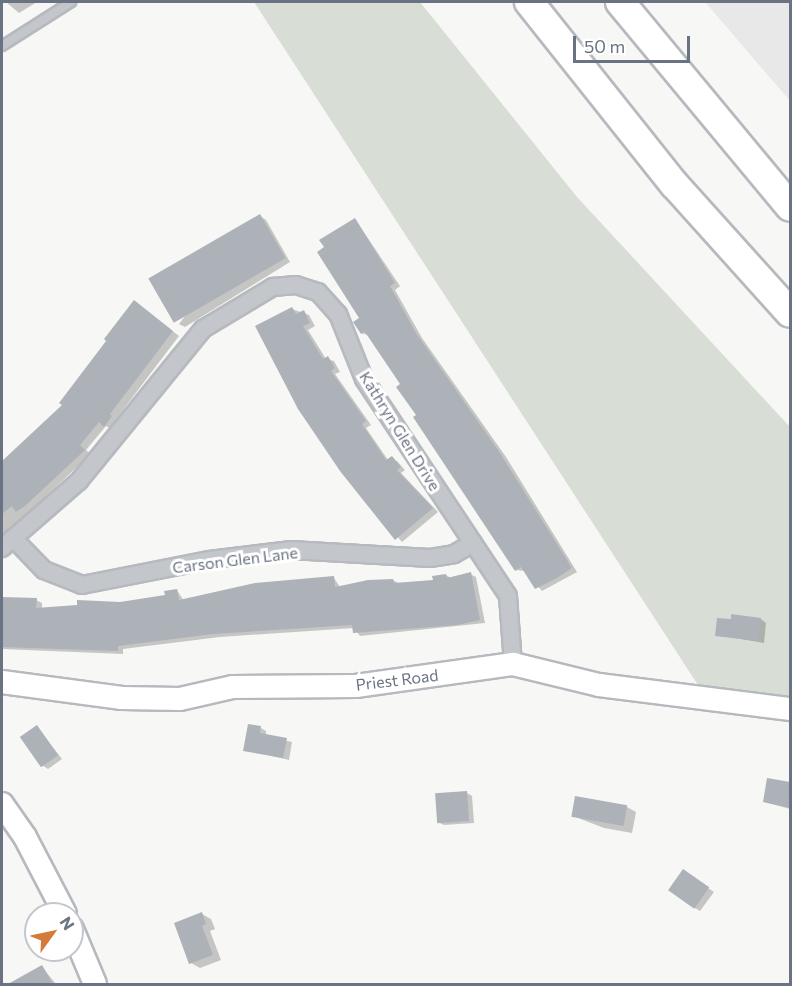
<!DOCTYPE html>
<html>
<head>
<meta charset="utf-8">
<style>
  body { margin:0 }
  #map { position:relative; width:792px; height:986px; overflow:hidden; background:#f7f7f5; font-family:Commissioner,sans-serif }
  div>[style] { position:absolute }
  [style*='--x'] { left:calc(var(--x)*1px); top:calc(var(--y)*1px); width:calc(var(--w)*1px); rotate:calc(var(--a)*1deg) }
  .built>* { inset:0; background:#e8e8e8 }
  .green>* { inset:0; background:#d8ded6 }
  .shadow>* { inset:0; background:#0003 }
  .building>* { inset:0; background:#adb2b8; transform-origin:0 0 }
  .roads { filter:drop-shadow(2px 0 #b6b9be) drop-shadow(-2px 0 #b6b9be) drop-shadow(0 2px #b6b9be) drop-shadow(0 -2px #b6b9be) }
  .lane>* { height:8px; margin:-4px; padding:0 4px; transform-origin:4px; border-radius:4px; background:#c3c6ca }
  .street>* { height:16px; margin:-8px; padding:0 8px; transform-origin:8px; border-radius:8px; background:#c3c6ca }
  .secondary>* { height:22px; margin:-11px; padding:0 11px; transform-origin:11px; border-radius:11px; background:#fff }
  .highway>* { height:28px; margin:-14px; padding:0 14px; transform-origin:14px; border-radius:14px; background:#fff }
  span { translate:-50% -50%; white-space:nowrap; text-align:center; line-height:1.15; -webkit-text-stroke:6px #fff; paint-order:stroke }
  .street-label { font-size:16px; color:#697383 }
  .frame { position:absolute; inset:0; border:3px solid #697383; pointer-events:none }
  .north { position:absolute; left:24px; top:902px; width:60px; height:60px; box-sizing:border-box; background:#fff; border:2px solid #c3c7cd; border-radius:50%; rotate:57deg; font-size:16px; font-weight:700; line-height:24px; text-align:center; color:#697383 }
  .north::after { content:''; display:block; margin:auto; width:21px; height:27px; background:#d47b39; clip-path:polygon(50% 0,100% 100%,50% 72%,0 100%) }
  .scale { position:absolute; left:573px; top:36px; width:117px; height:27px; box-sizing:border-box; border:3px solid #697383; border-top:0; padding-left:8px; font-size:18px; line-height:21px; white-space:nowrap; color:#697383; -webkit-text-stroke:4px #fff; paint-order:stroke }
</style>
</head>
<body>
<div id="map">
  <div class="built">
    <i style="clip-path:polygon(705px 2px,790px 2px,790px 101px,706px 3px)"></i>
  </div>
  <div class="green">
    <i style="clip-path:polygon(254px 2px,420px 2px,577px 197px,790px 427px,790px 711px,711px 705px)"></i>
  </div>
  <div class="shadow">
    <i style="clip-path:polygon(6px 2px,37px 2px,19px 13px)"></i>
    <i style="clip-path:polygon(260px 216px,266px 220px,290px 262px,185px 327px,179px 324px)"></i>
    <i style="clip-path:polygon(355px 219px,400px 286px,395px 290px,422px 338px,506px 457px,577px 572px,542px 591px,525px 571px,516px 570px,418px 416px,402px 384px,369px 336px,362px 333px)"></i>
    <i style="clip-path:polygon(134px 302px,179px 336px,116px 419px,118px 421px,111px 429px,106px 426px,86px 450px,91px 454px,2px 537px,2px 465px,64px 405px)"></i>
    <i style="clip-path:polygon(292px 309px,309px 315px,315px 326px,308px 330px,326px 359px,334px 361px,340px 372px,335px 374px,371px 425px,366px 428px,388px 460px,397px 461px,405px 470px,401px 473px,438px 512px,402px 542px,341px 470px)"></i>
    <i style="clip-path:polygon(470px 574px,476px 577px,485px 623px,360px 636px,354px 628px,220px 637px,123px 649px,123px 654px,2px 649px,2px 598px,36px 600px,42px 603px,42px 609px,120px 603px,166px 597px,177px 590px,184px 601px,334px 578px,340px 587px,393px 580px,400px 584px,435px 581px,446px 575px,451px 578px)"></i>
    <i style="clip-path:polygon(761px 619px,766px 623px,764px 643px,717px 635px)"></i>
    <i style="clip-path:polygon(37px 727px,62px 759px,48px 769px,42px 765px)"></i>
    <i style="clip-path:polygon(261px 728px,266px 731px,266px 736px,292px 742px,289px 760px,245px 750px)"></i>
    <i style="clip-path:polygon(769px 780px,790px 786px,790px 809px,765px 802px)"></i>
    <i style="clip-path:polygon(467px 793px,472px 796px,474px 823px,444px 825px,438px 822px)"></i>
    <i style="clip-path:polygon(627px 807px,636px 812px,632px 833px,604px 828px,573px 816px)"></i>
    <i style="clip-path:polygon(689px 875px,714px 892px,700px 911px,695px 908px)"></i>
    <i style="clip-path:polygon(202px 914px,211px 919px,215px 929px,210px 931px,221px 960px,200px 968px,191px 963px)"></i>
    <i style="clip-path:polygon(42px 967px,56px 984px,18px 984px,16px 982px)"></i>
  </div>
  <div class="building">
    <i style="left:260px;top:214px;width:51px;height:129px;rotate:60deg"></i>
    <i style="clip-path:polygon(355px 218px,395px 283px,390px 286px,416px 333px,500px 453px,572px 568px,557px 578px,535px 589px,521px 567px,515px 571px,413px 417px,416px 415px,396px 387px,400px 384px,365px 332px,361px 334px,353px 322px,359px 318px,317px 252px,324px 247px,319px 240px)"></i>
    <i style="clip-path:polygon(134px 300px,173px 331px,110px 414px,112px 416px,104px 427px,99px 422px,80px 445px,85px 450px,25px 506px,16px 512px,12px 506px,2px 514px,2px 461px,62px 405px,59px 403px,106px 341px,104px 339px)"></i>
    <i style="clip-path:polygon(292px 307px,296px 314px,304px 310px,310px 323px,303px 326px,323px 359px,328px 356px,335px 368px,331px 371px,366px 421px,362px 424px,386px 460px,392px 456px,401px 467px,397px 470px,433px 508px,395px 540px,340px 471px,298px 409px,255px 326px)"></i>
    <i style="clip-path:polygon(471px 572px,480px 620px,457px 625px,353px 633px,352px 625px,213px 634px,118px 646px,118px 651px,2px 647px,2px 597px,37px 598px,36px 608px,77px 605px,77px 600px,120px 602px,165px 595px,164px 591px,177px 589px,179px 600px,255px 583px,334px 576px,335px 587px,368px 580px,393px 579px,394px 583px,433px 580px,432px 576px,446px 574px,447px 578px)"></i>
    <i style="clip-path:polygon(731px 614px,761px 618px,758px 641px,715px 636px,717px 618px,731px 619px)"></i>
    <i style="clip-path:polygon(248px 724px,261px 726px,260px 733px,287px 738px,283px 758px,243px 751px)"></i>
    <i style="left:37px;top:725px;width:37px;height:21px;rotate:55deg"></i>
    <i style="clip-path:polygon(767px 778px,790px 782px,790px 808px,763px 802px)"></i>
    <i style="left:467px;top:791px;width:30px;height:32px;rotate:86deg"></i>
    <i style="left:575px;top:796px;width:53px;height:21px;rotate:10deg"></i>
    <i style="left:683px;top:869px;width:32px;height:26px;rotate:35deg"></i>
    <i style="clip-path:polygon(202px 912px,206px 924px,202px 926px,213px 955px,189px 964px,174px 923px)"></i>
    <i style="clip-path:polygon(42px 965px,53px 984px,8px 984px)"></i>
  </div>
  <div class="roads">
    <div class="lane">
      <i style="--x:2;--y:46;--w:82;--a:-32.5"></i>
    </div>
    <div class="street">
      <i style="--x:13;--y:538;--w:45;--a:45.9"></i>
      <i style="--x:44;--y:570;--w:41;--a:21.5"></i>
      <i style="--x:82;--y:585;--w:129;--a:-11.1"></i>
      <i style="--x:209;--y:560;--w:83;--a:-7"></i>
      <i style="--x:291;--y:550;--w:139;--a:3.3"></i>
      <i style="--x:430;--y:558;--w:24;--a:-9"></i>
      <i style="--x:454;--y:554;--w:22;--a:-30"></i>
      <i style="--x:2;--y:548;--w:102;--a:-41"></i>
      <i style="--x:79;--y:481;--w:196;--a:-50.8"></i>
      <i style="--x:203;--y:329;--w:82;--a:-31"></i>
      <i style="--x:273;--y:287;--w:23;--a:-5"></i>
      <i style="--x:296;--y:285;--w:23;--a:18"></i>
      <i style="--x:318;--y:292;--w:30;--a:48"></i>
      <i style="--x:338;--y:314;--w:70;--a:68.2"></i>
      <i style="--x:364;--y:379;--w:260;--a:56.4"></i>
      <i style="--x:508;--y:596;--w:68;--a:85.8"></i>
    </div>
    <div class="secondary">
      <i style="--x:2;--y:682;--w:121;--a:7.6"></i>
      <i style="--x:122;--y:698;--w:58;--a:1"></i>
      <i style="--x:180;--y:699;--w:54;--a:-12.8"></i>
      <i style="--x:233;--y:687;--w:123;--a:-0.5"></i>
      <i style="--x:356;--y:686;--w:159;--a:-8"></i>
      <i style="--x:513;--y:664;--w:89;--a:13.7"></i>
      <i style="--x:599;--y:685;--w:193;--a:7.2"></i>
      <i style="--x:2;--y:804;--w:40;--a:55.1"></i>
      <i style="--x:25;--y:837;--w:87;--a:62.5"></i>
      <i style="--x:72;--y:929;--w:60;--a:67.3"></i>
    </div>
    <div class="highway">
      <i style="--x:529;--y:2;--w:233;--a:51.5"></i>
      <i style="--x:674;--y:184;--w:173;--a:48"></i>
      <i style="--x:620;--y:2;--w:266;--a:50.3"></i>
    </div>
  </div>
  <div class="street-label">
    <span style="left:400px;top:431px;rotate:58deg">Kathryn Glen Drive</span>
    <span style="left:235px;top:560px;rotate:-7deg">Carson Glen Lane</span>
    <span style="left:397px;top:680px;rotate:-7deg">Priest Road</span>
  </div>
  <div class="frame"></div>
  <div class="north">N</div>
  <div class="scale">50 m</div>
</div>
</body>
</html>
